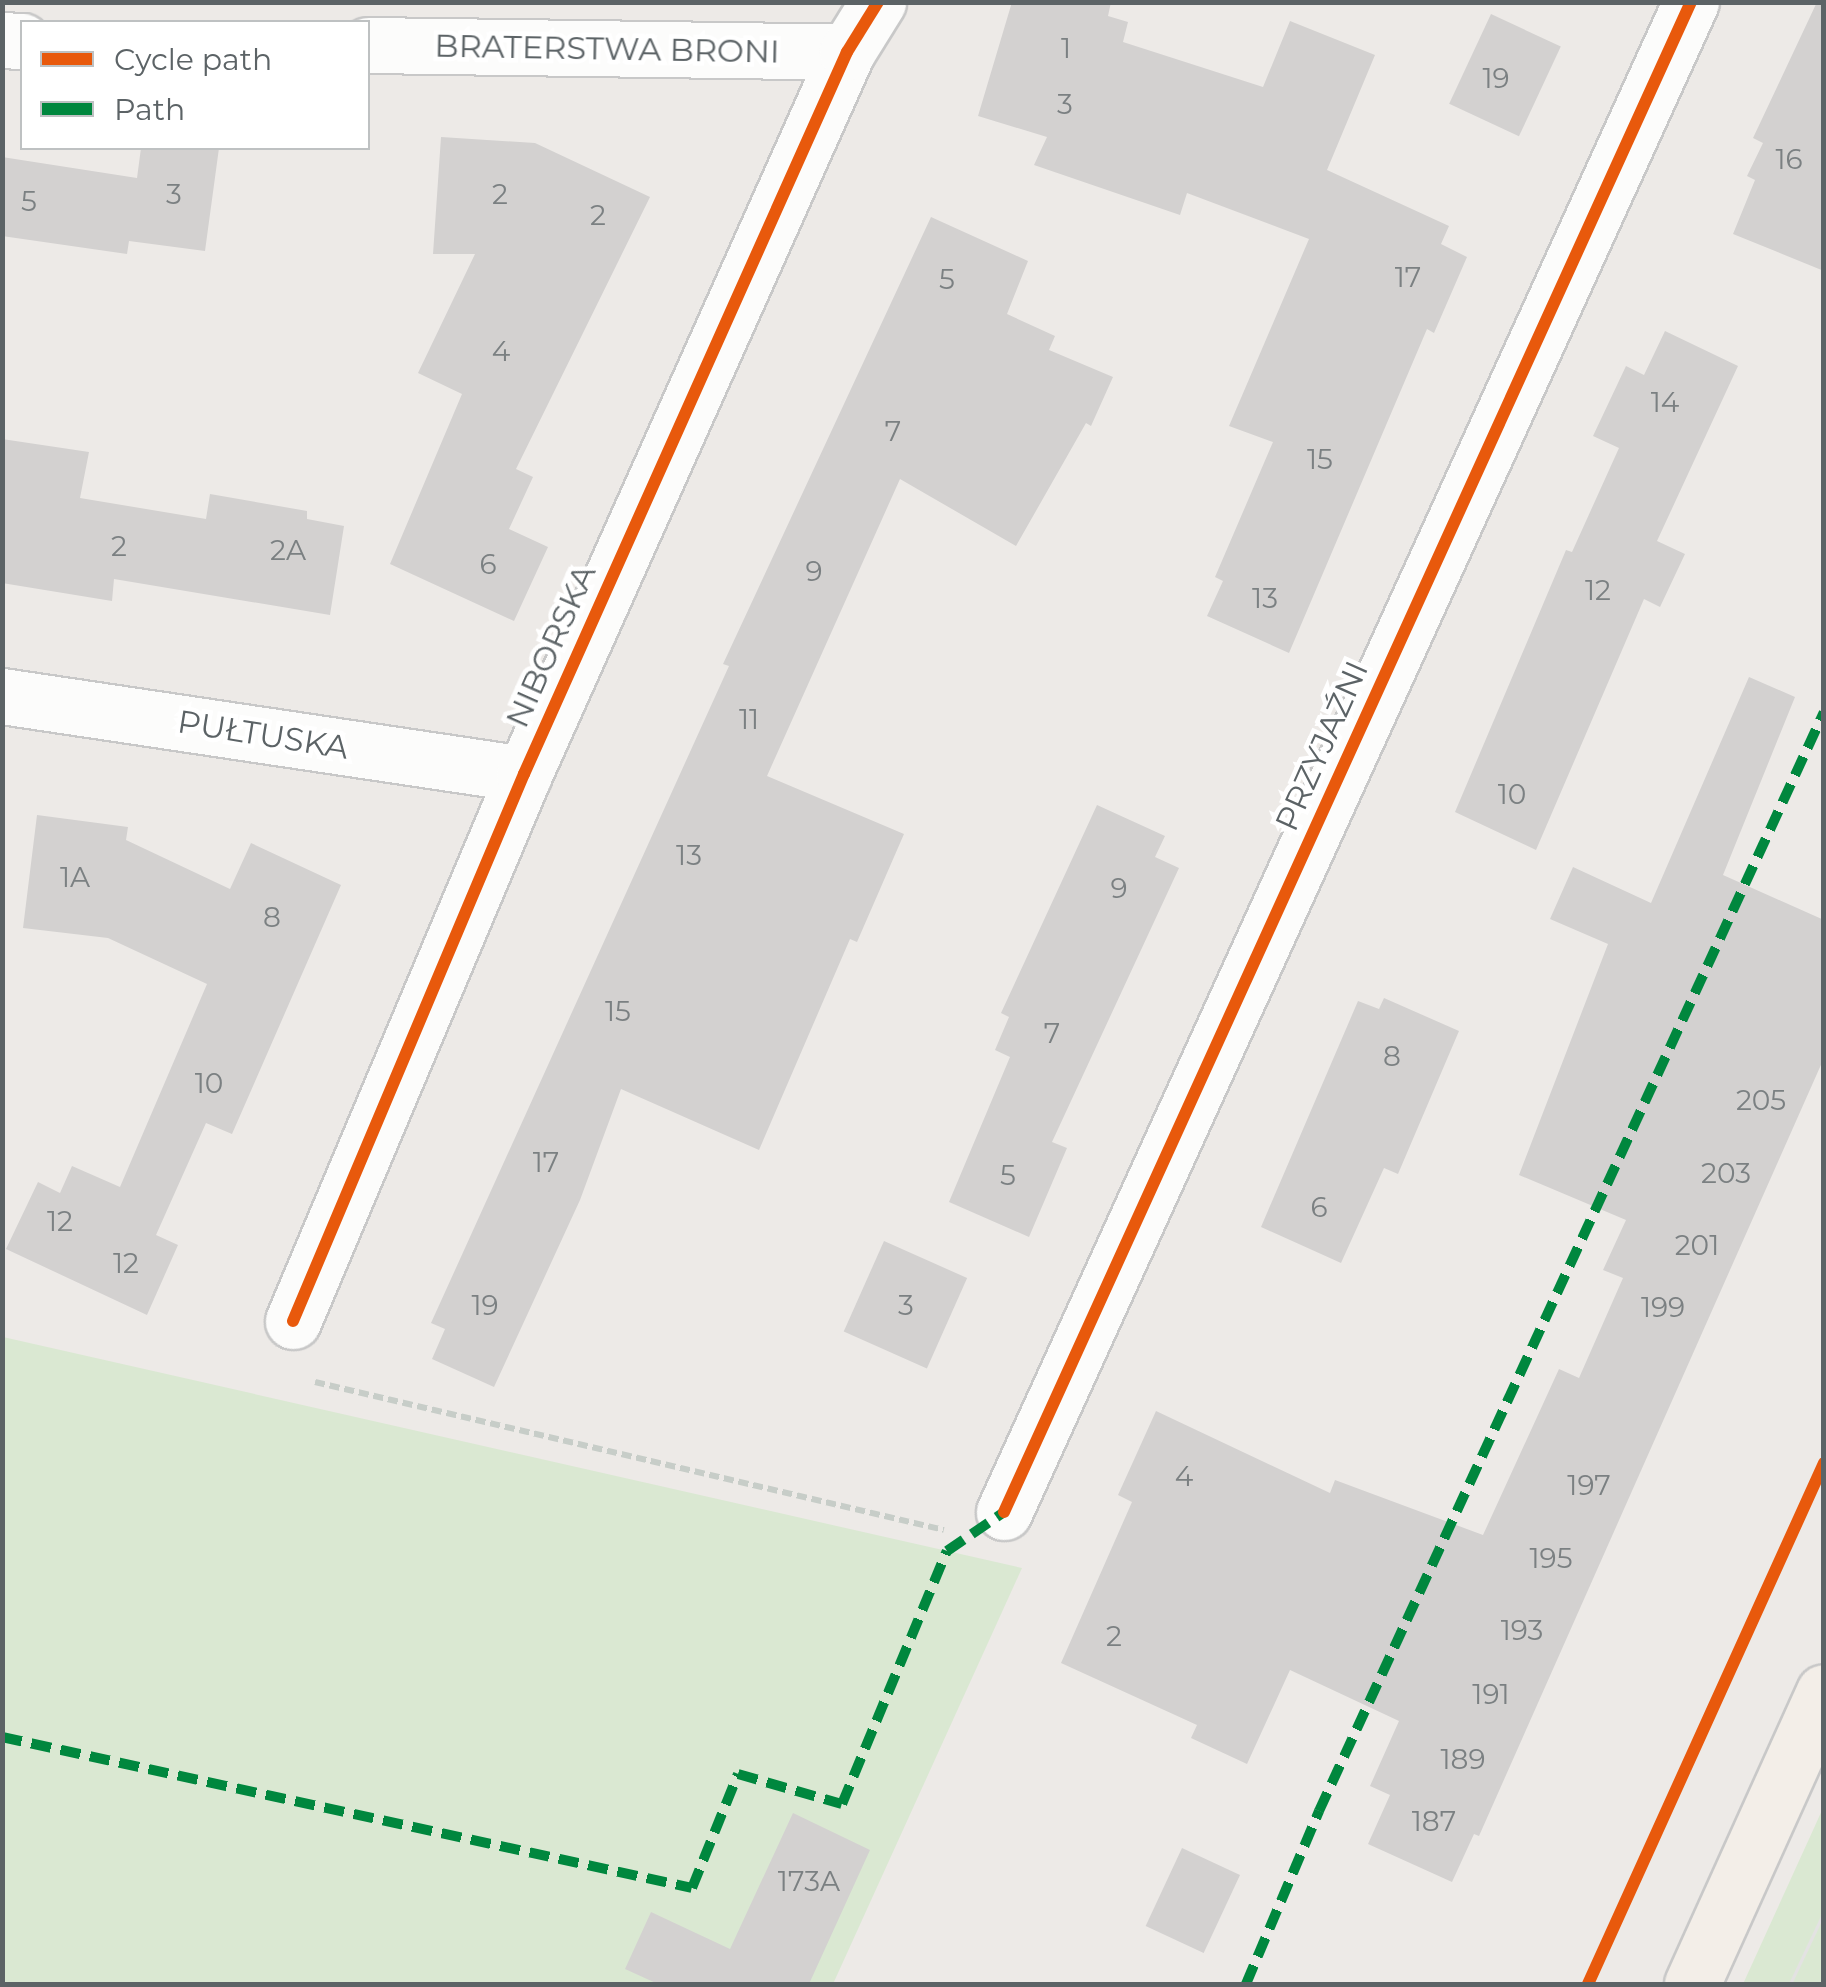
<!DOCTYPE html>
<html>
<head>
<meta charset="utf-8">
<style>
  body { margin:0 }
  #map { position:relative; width:1826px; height:1987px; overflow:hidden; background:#edeae7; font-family:Montserrat,sans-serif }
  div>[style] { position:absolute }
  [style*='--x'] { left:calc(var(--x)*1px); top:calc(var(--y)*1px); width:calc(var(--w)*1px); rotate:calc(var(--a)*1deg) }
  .green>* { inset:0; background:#dae8d2 }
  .building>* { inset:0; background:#d3d1d0; transform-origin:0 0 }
  .path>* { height:6px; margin-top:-3px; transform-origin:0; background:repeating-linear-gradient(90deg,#c7cdc8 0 10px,transparent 0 15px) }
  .roads { filter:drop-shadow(2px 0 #c8c8c8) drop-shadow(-2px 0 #c8c8c8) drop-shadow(0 2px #c8c8c8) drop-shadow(0 -2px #c8c8c8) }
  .minor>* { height:55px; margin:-27.5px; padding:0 27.5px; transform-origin:27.5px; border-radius:27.5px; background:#fcfcfb }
  .major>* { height:55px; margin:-27.5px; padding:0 27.5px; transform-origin:27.5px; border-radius:27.5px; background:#f3eee8 }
  .tram>* { height:2.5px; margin:-1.25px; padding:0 1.25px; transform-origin:1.25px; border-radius:1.25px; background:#e3e2e2 }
  .quiet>* { height:10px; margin-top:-5px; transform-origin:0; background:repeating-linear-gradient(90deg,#00873e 0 20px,transparent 0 30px) }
  .cycleway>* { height:12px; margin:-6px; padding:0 6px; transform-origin:6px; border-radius:6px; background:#e8590c }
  span { translate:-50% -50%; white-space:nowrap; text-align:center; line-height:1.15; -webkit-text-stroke:9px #fff; paint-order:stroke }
  .number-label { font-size:28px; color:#7b8082 }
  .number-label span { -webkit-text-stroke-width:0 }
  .street-label { font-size:32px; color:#5c6366 }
  .frame { position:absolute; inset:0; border:5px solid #5c6366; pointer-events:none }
  .legend { position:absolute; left:20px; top:20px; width:350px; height:130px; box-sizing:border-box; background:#fff; border:2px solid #bec1c2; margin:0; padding:12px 18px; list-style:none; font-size:30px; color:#5c6366 }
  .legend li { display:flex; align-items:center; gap:20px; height:50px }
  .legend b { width:50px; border:2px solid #bec1c2 }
</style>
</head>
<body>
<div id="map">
  <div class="green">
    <i style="clip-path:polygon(3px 1337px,1022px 1568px,833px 1984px,3px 1984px)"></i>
    <i style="clip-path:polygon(1823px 1808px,1823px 1984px,1743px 1984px,1814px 1828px)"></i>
  </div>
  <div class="building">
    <i style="clip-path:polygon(1012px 2px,1111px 2px,1108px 16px,1128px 22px,1123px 42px,1263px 87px,1290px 21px,1375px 55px,1327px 170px,1449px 226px,1441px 244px,1467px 257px,1434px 333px,1427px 329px,1289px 653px,1207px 616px,1223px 581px,1215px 577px,1273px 442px,1229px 426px,1309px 239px,1187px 193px,1180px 215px,1034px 165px,1047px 137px,978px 116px)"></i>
    <i style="clip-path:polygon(1817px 2px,1824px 2px,1824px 271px,1733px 234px,1755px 180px,1747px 176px,1763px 143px,1753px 138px)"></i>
    <i style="left:1491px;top:14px;width:77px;height:99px;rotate:25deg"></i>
    <i style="clip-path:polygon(441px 137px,535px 143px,650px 197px,516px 469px,533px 477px,509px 529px,548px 547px,514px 621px,390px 564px,462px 394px,418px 373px,475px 254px,433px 254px)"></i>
    <i style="clip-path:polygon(141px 148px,219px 148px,205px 251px,129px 241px,127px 254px,2px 236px,2px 157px,137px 178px)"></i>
    <i style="clip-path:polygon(931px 217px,1028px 261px,1007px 314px,1055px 336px,1049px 350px,1113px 377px,1091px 426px,1086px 423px,1016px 546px,900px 479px,767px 776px,904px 834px,857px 942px,850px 939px,759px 1150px,621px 1089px,580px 1200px,494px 1387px,432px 1359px,445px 1329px,431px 1323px,729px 666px,723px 664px)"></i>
    <i style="clip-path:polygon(1665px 331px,1738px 366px,1657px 541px,1685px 554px,1660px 607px,1644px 599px,1536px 850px,1455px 812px,1566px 550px,1572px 552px,1619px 448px,1593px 436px,1626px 366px,1644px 375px)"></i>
    <i style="clip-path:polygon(2px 439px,89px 452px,80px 498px,206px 519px,210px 494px,307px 511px,307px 519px,344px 526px,330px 615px,114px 579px,112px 601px,2px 583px)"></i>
    <i style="clip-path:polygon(1749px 677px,1795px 697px,1723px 875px,1824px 920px,1824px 1058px,1479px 1836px,1474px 1834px,1452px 1882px,1368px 1844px,1390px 1795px,1370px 1786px,1399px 1721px,1290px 1670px,1247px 1764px,1191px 1738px,1197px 1725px,1061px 1663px,1132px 1502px,1118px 1495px,1156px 1411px,1330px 1493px,1335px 1480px,1483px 1535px,1559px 1369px,1579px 1378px,1623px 1278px,1603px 1270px,1626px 1220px,1519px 1175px,1608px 944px,1550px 919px,1573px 867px,1651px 903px)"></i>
    <i style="clip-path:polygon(1097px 805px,1165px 836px,1155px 857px,1179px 868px,1052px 1142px,1067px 1148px,1029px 1237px,949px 1202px,1010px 1057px,995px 1050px,1009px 1017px,1001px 1013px)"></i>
    <i style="clip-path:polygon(37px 815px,128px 827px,126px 840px,230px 889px,251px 843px,341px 885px,232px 1134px,206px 1123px,156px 1235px,178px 1245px,147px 1315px,6px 1249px,38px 1182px,60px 1193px,72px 1166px,120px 1187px,207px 984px,108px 938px,23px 928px)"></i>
    <i style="clip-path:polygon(1384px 998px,1459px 1031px,1398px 1174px,1384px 1168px,1341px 1263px,1261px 1227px,1358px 1001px,1379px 1009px)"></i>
    <i style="left:884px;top:1241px;width:91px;height:99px;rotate:24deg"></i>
    <i style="clip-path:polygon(793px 1813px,870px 1850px,809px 1984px,658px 1984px,625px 1969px,651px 1912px,730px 1949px)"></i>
    <i style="left:1182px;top:1848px;width:64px;height:86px;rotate:25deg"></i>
  </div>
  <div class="path">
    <i style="--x:315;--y:1382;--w:646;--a:13.24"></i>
  </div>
  <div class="roads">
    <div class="minor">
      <i style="--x:2;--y:40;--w:20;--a:3"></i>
      <i style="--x:368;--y:45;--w:479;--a:0.8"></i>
      <i style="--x:2;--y:696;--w:528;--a:8.5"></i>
      <i style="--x:293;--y:1321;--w:594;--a:-67.11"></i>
      <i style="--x:524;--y:774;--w:791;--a:-65.9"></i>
      <i style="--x:847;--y:52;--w:59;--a:-58.2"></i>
      <i style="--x:1004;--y:1512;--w:1659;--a:-65.54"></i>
    </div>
    <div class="major">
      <i style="--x:1692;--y:1984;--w:320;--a:-65.7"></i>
    </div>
  </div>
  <div class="tram">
    <i style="--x:1790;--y:1984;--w:80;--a:-64.7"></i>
  </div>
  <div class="quiet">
    <i style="--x:2;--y:1737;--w:706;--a:12.34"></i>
    <i style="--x:692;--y:1888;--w:123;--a:-68"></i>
    <i style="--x:738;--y:1774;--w:108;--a:16.1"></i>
    <i style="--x:842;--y:1804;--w:274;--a:-67.5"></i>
    <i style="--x:947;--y:1551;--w:69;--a:-34.4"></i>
    <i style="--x:1246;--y:1984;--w:188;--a:-67.1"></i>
    <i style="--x:1319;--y:1811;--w:1209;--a:-65.32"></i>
  </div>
  <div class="cycleway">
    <i style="--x:293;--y:1321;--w:594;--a:-67.11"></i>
    <i style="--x:524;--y:774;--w:791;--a:-65.9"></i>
    <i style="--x:847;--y:52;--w:59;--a:-58.2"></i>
    <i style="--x:1004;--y:1512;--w:1659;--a:-65.54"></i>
    <i style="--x:1588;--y:1984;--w:572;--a:-65.63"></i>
  </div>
  <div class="number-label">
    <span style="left:1066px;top:48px">1</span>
    <span style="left:1496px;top:78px">19</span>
    <span style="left:1065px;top:104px">3</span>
    <span style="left:1789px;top:159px">16</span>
    <span style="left:174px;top:194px">3</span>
    <span style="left:500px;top:194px">2</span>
    <span style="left:29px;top:201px">5</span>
    <span style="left:598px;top:215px">2</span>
    <span style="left:1408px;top:277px">17</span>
    <span style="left:947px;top:279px">5</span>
    <span style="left:501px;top:351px">4</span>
    <span style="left:1665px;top:402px">14</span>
    <span style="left:893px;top:431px">7</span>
    <span style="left:1320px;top:459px">15</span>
    <span style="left:119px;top:546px">2</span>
    <span style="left:288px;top:550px">2A</span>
    <span style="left:488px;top:564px">6</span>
    <span style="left:814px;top:571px">9</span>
    <span style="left:1598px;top:590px">12</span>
    <span style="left:1265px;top:598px">13</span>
    <span style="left:749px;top:719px">11</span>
    <span style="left:1512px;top:794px">10</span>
    <span style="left:689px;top:855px">13</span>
    <span style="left:75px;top:877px">1A</span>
    <span style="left:1119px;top:888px">9</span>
    <span style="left:272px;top:917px">8</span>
    <span style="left:618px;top:1011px">15</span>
    <span style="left:1052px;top:1033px">7</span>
    <span style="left:1392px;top:1056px">8</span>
    <span style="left:209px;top:1083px">10</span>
    <span style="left:1761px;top:1100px">205</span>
    <span style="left:546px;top:1162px">17</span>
    <span style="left:1726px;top:1173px">203</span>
    <span style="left:1008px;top:1175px">5</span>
    <span style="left:1319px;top:1207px">6</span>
    <span style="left:60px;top:1221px">12</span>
    <span style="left:1697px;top:1245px">201</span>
    <span style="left:126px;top:1263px">12</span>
    <span style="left:485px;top:1305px">19</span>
    <span style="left:906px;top:1305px">3</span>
    <span style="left:1663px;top:1307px">199</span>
    <span style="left:1184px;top:1476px">4</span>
    <span style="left:1589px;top:1485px">197</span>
    <span style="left:1551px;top:1558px">195</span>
    <span style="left:1522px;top:1630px">193</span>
    <span style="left:1114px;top:1636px">2</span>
    <span style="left:1491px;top:1694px">191</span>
    <span style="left:1463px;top:1759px">189</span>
    <span style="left:1434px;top:1821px">187</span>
    <span style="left:809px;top:1881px">173A</span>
  </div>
  <div class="street-label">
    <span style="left:607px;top:49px;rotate:1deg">BRATERSTWA BRONI</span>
    <span style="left:551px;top:646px;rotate:-66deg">NIBORSKA</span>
    <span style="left:263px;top:735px;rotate:9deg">PUŁTUSKA</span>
    <span style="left:1322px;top:746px;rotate:-66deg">PRZYJAŹNI</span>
  </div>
  <div class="frame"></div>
  <ul class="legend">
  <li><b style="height:12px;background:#e8590c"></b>Cycle path</li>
  <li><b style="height:12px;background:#00873e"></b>Path</li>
  </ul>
</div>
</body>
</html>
